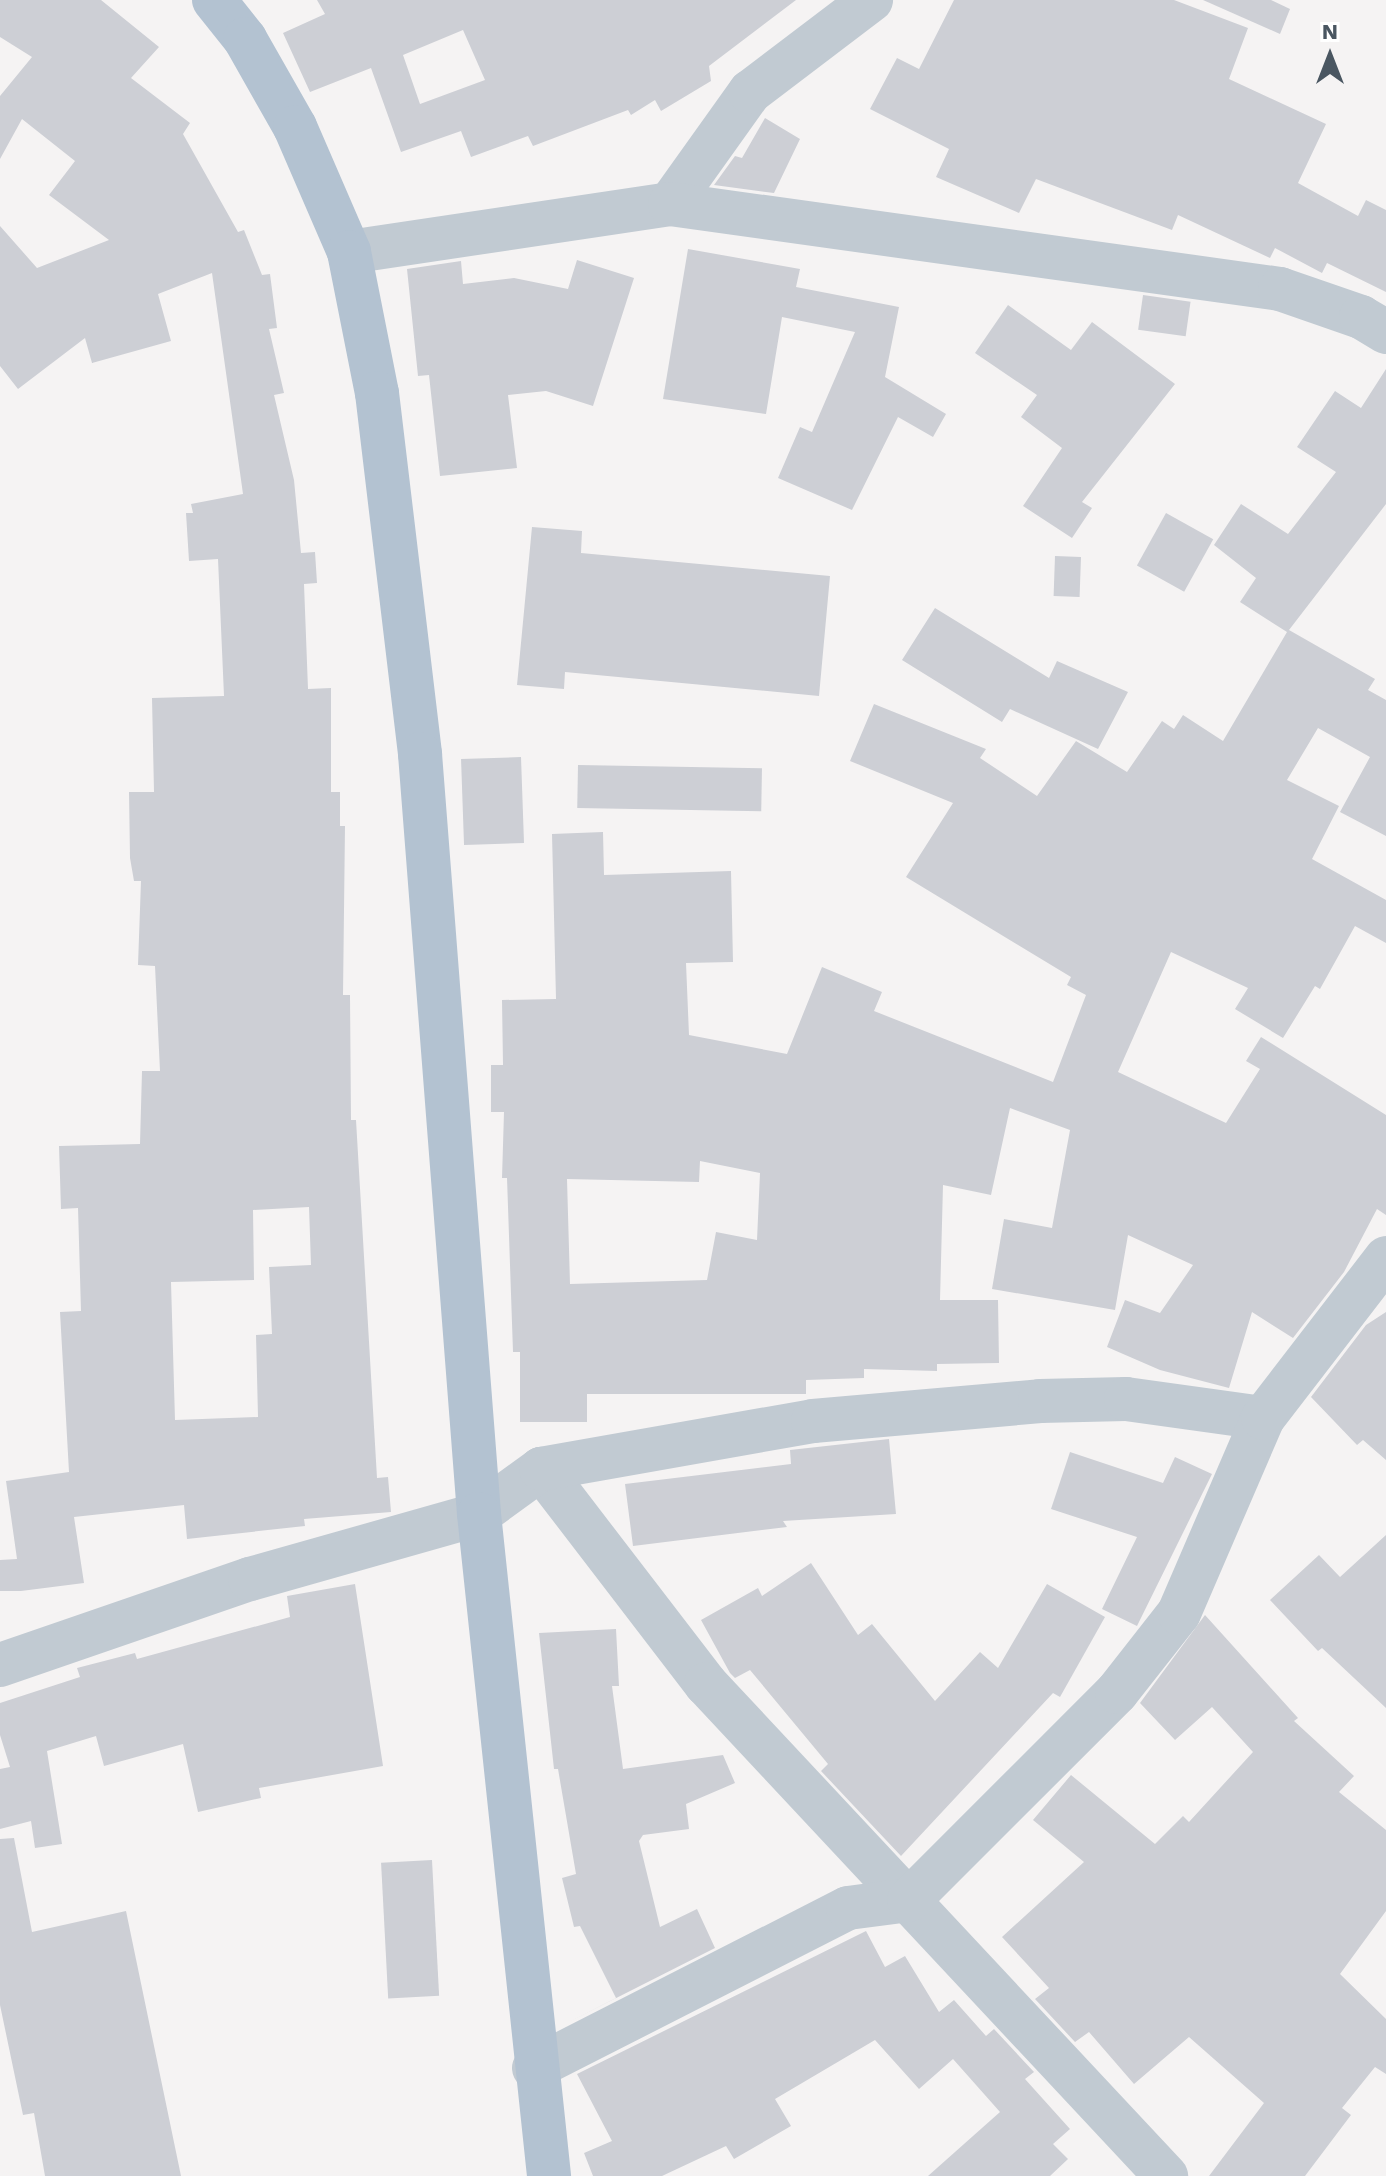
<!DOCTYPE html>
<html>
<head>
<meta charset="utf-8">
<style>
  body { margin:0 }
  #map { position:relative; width:1386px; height:2176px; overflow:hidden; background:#f5f3f3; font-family:"Work Sans",sans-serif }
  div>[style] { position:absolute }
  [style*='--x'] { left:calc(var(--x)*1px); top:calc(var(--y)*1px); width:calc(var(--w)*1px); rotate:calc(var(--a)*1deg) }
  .building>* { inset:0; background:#cdcfd5; transform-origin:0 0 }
  .minor>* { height:44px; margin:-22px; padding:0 22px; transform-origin:22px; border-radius:22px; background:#c1cad2 }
  .major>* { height:44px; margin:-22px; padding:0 22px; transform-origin:22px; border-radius:22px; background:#b3c2d1 }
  span { translate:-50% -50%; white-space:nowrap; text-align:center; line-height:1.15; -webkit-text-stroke:7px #fff; paint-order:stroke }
  .north { position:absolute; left:1290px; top:16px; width:80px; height:80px; -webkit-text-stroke:6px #fff; paint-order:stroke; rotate:0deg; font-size:22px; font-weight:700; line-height:32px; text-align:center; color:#4a5661 }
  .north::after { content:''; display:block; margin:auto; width:28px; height:36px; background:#4a5661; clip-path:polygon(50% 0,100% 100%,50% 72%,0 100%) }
</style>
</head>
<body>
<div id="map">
  <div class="building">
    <i style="clip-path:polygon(evenodd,0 0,101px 0,159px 47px,131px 78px,190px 123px,183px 134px,238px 232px,244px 230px,262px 275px,270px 274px,277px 328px,269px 329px,284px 393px,274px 395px,294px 480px,301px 553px,315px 552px,317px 583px,304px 584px,308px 689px,331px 688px,331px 792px,340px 792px,340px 826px,345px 826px,343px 995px,350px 995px,351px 1120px,356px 1120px,377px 1478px,388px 1477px,391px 1512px,304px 1519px,305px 1526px,187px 1539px,184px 1505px,74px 1517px,84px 1583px,21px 1591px,0 1591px,0 1560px,17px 1559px,6px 1481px,69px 1472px,60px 1312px,81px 1311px,78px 1208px,61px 1209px,59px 1146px,140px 1144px,142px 1071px,160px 1071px,155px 966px,138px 965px,141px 881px,134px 881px,130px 858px,129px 792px,154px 792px,152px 698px,224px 696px,218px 559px,189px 561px,186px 513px,193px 513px,191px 504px,243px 494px,212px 273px,158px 294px,171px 341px,92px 363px,85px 338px,18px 389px,0 366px,0 226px,37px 268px,109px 240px,49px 195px,75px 161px,22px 119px,0 159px,0 96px,32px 57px,0 37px,0 0,309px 1207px,311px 1265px,269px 1267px,272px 1334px,256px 1335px,258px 1417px,175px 1420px,171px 1282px,254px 1280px,253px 1210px,309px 1207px)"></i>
    <i style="clip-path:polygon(evenodd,317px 0,796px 0,709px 66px,711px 81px,661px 111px,655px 100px,631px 115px,628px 110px,533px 146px,528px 136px,471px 157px,461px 131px,401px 152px,371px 68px,310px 92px,283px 33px,325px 14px,317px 0,463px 30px,485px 80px,420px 104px,403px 55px,463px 30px)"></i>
    <i style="clip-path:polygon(954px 0,1174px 0,1248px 28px,1229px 79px,1326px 124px,1298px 183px,1358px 216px,1366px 200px,1386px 210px,1386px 292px,1327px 263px,1322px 273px,1275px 248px,1270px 258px,1178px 215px,1172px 230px,1036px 179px,1019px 213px,936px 177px,949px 149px,870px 109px,897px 58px,919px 69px)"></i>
    <i style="clip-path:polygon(1203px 0,1271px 0,1290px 9px,1280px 34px)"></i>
    <i style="clip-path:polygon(765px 118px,800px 139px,774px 193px,714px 185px,735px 156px,742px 158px)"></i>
    <i style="clip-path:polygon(688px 249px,800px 269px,796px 287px,899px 307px,885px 377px,946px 414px,933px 437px,898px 417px,852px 510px,778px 478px,800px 427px,812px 432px,855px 332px,782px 317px,766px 414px,663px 399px)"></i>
    <i style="clip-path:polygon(577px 260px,634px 278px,593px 406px,546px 391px,508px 395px,517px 468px,440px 476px,429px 375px,418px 376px,407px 269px,461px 261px,463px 284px,514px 278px,568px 289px)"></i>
    <i style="left:1143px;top:295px;width:48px;height:35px;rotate:8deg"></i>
    <i style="clip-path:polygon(1008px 305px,1071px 350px,1092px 322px,1175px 384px,1082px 502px,1092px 508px,1072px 538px,1023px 506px,1062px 448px,1021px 417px,1037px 395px,975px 353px)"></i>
    <i style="clip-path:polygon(evenodd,1386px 369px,1386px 504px,1289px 630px,1375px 679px,1368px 690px,1386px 700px,1386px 836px,1340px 812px,1370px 757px,1318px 728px,1287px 780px,1339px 806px,1312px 859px,1386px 900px,1386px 943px,1355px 926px,1320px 989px,1315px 986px,1283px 1038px,1235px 1009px,1248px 988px,1171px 952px,1118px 1072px,1226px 1123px,1260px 1069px,1246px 1061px,1261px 1037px,1386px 1115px,1386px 1215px,1377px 1209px,1344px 1272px,1293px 1338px,1252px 1312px,1229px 1388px,1160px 1370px,1107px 1347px,1125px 1300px,1160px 1313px,1193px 1265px,1128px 1235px,1115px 1310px,992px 1289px,1004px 1219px,1052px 1228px,1070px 1130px,1010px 1108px,991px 1195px,943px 1185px,940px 1300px,998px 1300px,999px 1363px,937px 1364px,937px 1371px,864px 1369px,864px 1378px,806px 1380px,806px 1394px,587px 1394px,587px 1422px,520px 1422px,520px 1352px,513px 1352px,507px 1178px,502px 1178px,504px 1112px,491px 1112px,491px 1065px,503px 1065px,502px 1000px,556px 999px,552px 834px,603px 832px,604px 875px,731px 871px,733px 962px,686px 963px,689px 1035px,787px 1054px,822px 967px,882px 992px,874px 1011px,1053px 1082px,1086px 995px,1067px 985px,1071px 977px,906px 877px,953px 803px,850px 761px,874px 704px,986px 749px,980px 758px,1037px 796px,1076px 741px,1127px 772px,1162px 721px,1174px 729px,1183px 715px,1223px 741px,1287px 632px,1240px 602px,1256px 578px,1214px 545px,1241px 504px,1288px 534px,1336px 472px,1297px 447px,1335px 391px,1361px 408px,1386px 369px,700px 1161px,760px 1173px,757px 1240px,716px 1232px,707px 1280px,570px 1284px,567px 1179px,699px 1182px,700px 1161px)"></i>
    <i style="left:1166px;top:513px;width:54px;height:60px;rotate:29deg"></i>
    <i style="clip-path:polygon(532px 527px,582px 531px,581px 553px,830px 576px,819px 696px,565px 672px,564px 689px,517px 685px)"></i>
    <i style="left:1055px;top:556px;width:26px;height:40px;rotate:2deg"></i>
    <i style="clip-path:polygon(935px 608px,1049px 678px,1057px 661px,1128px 692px,1098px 749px,1010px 709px,1002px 722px,902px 660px)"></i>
    <i style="left:521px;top:757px;width:86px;height:60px;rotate:88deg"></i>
    <i style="left:578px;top:765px;width:184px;height:43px;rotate:1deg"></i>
    <i style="clip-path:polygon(1386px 1312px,1386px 1460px,1363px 1440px,1357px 1445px,1311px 1397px,1366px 1325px)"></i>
    <i style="clip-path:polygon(889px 1439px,896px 1514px,783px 1521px,787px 1527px,633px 1546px,625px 1484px,791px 1464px,790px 1450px)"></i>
    <i style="clip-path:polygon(1070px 1452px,1163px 1483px,1175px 1457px,1212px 1474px,1137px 1626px,1102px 1609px,1137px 1537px,1051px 1509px)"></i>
    <i style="clip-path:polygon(1386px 1535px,1386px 1708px,1322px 1648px,1318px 1651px,1270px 1600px,1319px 1555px,1340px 1577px)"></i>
    <i style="clip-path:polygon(811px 1563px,858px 1635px,872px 1624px,935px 1701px,980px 1652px,998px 1668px,1047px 1584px,1105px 1617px,1060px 1697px,1053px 1693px,901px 1856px,821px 1771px,828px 1764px,750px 1670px,735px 1678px,730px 1673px,701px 1620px,758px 1588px,762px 1596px)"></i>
    <i style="clip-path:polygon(355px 1584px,383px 1766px,259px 1788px,261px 1798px,198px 1812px,183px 1744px,104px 1766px,96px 1736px,47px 1751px,62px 1844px,35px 1848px,31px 1821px,0 1829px,0 1769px,10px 1767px,0 1735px,0 1703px,80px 1677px,77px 1668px,135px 1653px,137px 1659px,290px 1617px,287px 1596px)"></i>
    <i style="clip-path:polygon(1205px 1615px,1298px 1718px,1294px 1721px,1354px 1776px,1339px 1792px,1386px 1830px,1386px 1911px,1340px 1974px,1386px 2019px,1386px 2074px,1375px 2067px,1342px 2108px,1351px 2115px,1305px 2176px,1209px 2176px,1264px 2103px,1189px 2037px,1134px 2084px,1089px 2032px,1075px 2042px,1035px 1999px,1049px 1988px,1002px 1937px,1084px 1862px,1033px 1820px,1071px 1775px,1155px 1844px,1183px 1816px,1189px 1822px,1253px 1752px,1212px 1707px,1175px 1740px,1140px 1703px)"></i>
    <i style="clip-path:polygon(616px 1629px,619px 1686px,612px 1686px,623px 1769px,723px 1755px,735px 1783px,686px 1804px,689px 1829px,643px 1835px,639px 1841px,660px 1927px,697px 1909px,715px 1948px,559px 2027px,616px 1998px,580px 1926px,574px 1927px,562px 1878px,576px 1874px,558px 1769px,554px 1769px,539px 1633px)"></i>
    <i style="clip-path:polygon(14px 1838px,32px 1932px,126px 1911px,181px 2176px,45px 2176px,34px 2113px,23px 2115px,0 2005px,0 1839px)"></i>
    <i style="left:432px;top:1860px;width:136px;height:51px;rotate:87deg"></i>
    <i style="clip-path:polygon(866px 1931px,885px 1967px,905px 1956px,939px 2012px,954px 2000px,986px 2036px,994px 2029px,1034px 2072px,1025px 2079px,1070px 2129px,1053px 2144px,1068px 2159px,1050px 2176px,928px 2176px,1000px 2112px,953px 2059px,919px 2089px,875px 2040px,775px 2099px,791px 2126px,734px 2159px,726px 2146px,662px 2176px,593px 2176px,584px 2153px,612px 2141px,577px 2074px)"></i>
  </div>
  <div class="minor">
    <i style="--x:670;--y:204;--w:138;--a:-54.5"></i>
    <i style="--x:750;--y:92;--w:152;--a:-37.2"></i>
    <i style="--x:349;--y:252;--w:325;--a:-8.5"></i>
    <i style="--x:670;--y:204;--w:616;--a:7.93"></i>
    <i style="--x:1280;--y:289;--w:86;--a:19.1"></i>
    <i style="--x:1361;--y:317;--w:29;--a:31"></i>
    <i style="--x:541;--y:1469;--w:271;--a:52.5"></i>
    <i style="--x:706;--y:1684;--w:674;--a:46.93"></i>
    <i style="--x:0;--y:1665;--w:264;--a:-19"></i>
    <i style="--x:250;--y:1579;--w:238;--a:-15.8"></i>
    <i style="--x:479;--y:1514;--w:77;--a:-36"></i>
    <i style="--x:541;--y:1469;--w:276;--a:-10"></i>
    <i style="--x:813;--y:1421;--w:228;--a:-5"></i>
    <i style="--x:1040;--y:1401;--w:86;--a:-1.3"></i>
    <i style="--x:1126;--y:1399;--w:138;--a:7.9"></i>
    <i style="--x:534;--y:2068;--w:352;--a:-27"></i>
    <i style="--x:848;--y:1908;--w:62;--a:-7.5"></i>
    <i style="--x:909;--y:1900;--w:294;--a:-45"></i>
    <i style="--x:1117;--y:1692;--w:100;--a:-51.9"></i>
    <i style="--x:1179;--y:1613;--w:212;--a:-66.7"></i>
    <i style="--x:1263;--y:1418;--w:202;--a:-52.4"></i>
  </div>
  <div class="major">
    <i style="--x:214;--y:0;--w:50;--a:51.5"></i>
    <i style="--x:245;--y:39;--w:101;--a:60.4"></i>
    <i style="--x:295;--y:127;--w:136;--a:66.6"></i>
    <i style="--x:349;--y:252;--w:144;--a:78.8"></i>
    <i style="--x:377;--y:393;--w:364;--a:83.2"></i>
    <i style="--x:420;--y:754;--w:762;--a:85.56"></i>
    <i style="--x:479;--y:1514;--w:666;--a:83.96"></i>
  </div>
  <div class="north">N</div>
</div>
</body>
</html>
